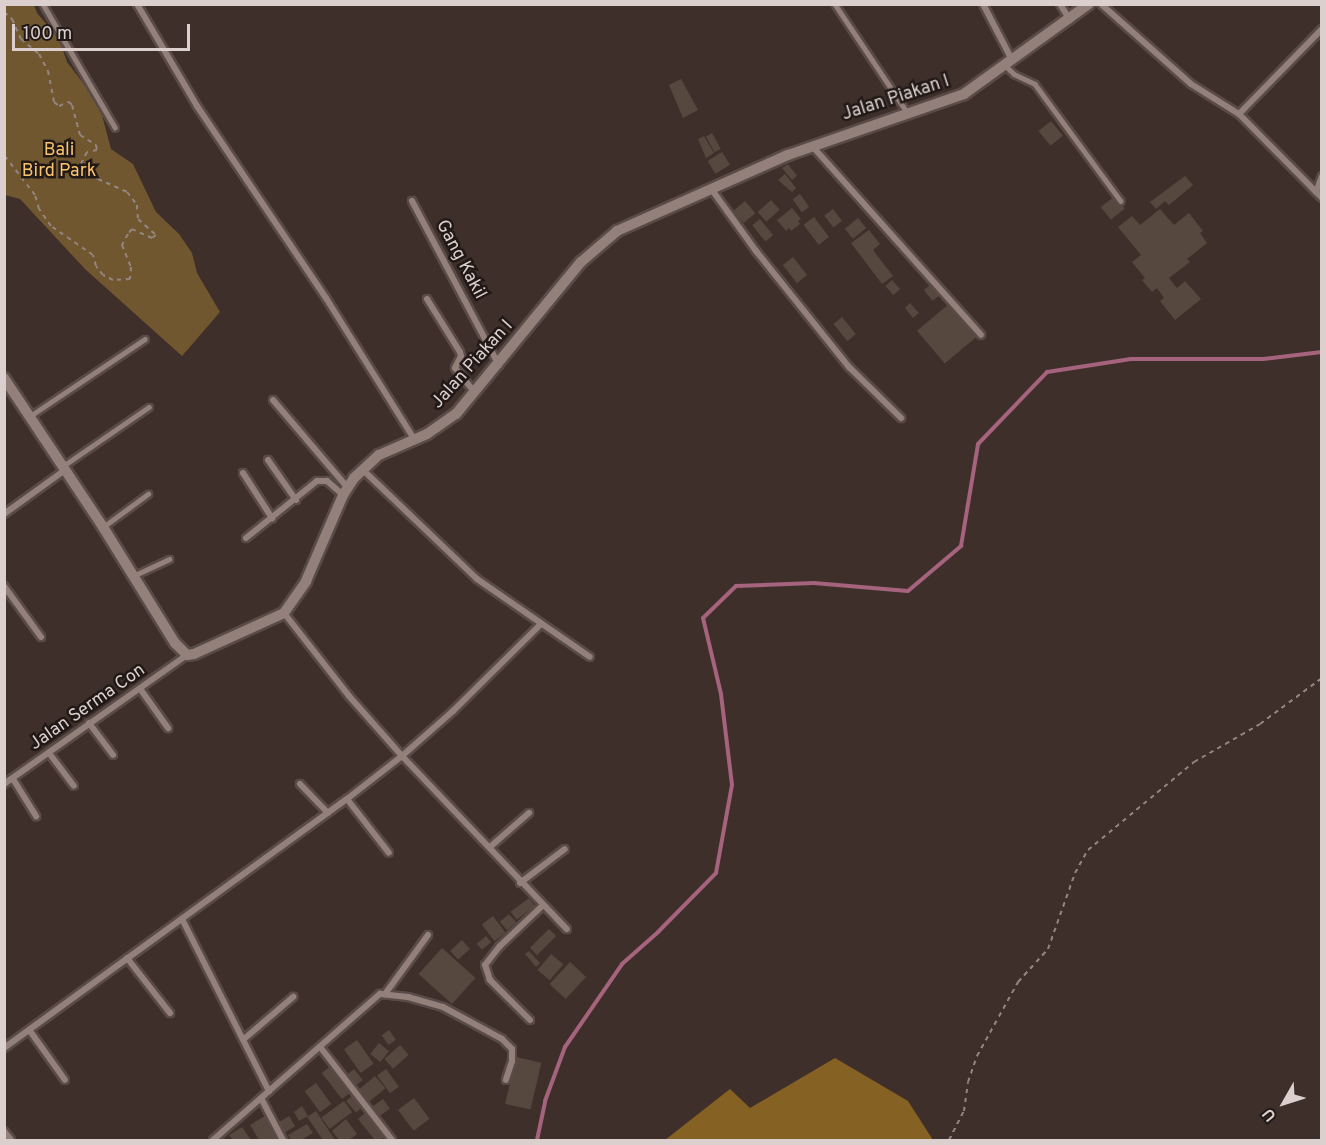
<!DOCTYPE html>
<html>
<head>
<meta charset="utf-8">
<style>
  body { margin:0 }
  #map { position:relative; width:1326px; height:1145px; overflow:hidden; background:#3f2f2a; font-family:Overpass,sans-serif }
  div>[style] { position:absolute }
  [style*='--x'] { left:calc(var(--x)*1px); top:calc(var(--y)*1px); width:calc(var(--w)*1px); rotate:calc(var(--a)*1deg) }
  .green>* { inset:0; background:#705730 }
  .forest>* { inset:0; background:#856123 }
  .stream>* { height:4px; margin:-2px; padding:0 2px; transform-origin:2px; border-radius:2px; background:#a5637d }
  .building>* { inset:0; background:#56483e; transform-origin:0 0 }
  .path>* { height:2px; margin-top:-1px; transform-origin:0; background:repeating-linear-gradient(90deg,#938682 0 4.5px,transparent 0 9px) }
  .roads { filter:drop-shadow(2px 0 #594b47) drop-shadow(-2px 0 #594b47) drop-shadow(0 2px #594b47) drop-shadow(0 -2px #594b47) }
  .service>* { height:4.5px; margin:-2.25px; padding:0 2.25px; transform-origin:2.25px; border-radius:2.25px; background:#94807b }
  .minor>* { height:6px; margin:-3px; padding:0 3px; transform-origin:3px; border-radius:3px; background:#94807b }
  .tertiary>* { height:10px; margin:-5px; padding:0 5px; transform-origin:5px; border-radius:5px; background:#94807b }
  span { translate:-50% -50%; white-space:nowrap; text-align:center; line-height:1.15; -webkit-text-stroke:5px #211917; paint-order:stroke }
  .street-label { font-size:18px; color:#dbd0cd }
  .park-label { font-size:18px; color:#fac46d }
  .frame { position:absolute; inset:0; border:6px solid #dbd0cd; pointer-events:none }
  .north { position:absolute; left:1254px; top:1073px; width:60px; height:60px; -webkit-text-stroke:4px #211917; paint-order:stroke; rotate:231deg; font-size:16px; font-weight:700; line-height:24px; text-align:center; color:#dbd0cd }
  .north::after { content:''; display:block; margin:auto; width:21px; height:27px; background:#dbd0cd; clip-path:polygon(50% 0,100% 100%,50% 72%,0 100%) }
  .scale { position:absolute; left:12px; top:24px; width:178px; height:27px; box-sizing:border-box; border:3px solid #dbd0cd; border-top:0; padding-left:8px; font-size:18px; line-height:21px; white-space:nowrap; color:#dbd0cd; -webkit-text-stroke:4px #211917; paint-order:stroke }
</style>
</head>
<body>
<div id="map">
  <div class="green">
    <i style="clip-path:polygon(4px 5px,34px 5px,37px 13px,59px 39px,67px 62px,99px 104px,111px 149px,133px 164px,156px 212px,179px 234px,192px 253px,197px 273px,220px 312px,182px 356px,85px 269px,20px 199px,5px 195px)"></i>
  </div>
  <div class="forest">
    <i style="clip-path:polygon(835px 1058px,908px 1101px,933px 1140px,665px 1140px,730px 1089px,750px 1108px)"></i>
  </div>
  <div class="stream">
    <i style="--x:537;--y:1140;--w:40;--a:-78"></i>
    <i style="--x:545;--y:1101;--w:58;--a:-69.7"></i>
    <i style="--x:565;--y:1047;--w:101;--a:-55.5"></i>
    <i style="--x:622;--y:964;--w:48;--a:-41.6"></i>
    <i style="--x:658;--y:932;--w:83;--a:-45.5"></i>
    <i style="--x:716;--y:873;--w:89;--a:-79.7"></i>
    <i style="--x:732;--y:785;--w:92;--a:-96.9"></i>
    <i style="--x:721;--y:694;--w:78;--a:-103.3"></i>
    <i style="--x:703;--y:618;--w:46;--a:-44.1"></i>
    <i style="--x:736;--y:586;--w:78;--a:-2.2"></i>
    <i style="--x:814;--y:583;--w:94;--a:4.9"></i>
    <i style="--x:908;--y:591;--w:70;--a:-40.3"></i>
    <i style="--x:961;--y:546;--w:103;--a:-80.5"></i>
    <i style="--x:978;--y:444;--w:100;--a:-46.2"></i>
    <i style="--x:1047;--y:372;--w:85;--a:-8.8"></i>
    <i style="--x:1131;--y:359;--w:132;--a:0"></i>
    <i style="--x:1263;--y:359;--w:59;--a:-6.8"></i>
  </div>
  <div class="building">
    <i style="clip-path:polygon(681px 79px,698px 110px,683px 118px,669px 85px)"></i>
    <i style="left:1051px;top:121px;width:19px;height:16px;rotate:51deg"></i>
    <i style="left:712px;top:133px;width:18px;height:7px;rotate:61deg"></i>
    <i style="clip-path:polygon(704px 136px,714px 153px,706px 158px,698px 139px)"></i>
    <i style="left:722px;top:152px;width:15px;height:17px;rotate:58deg"></i>
    <i style="clip-path:polygon(788px 164px,797px 176px,792px 180px,782px 168px)"></i>
    <i style="clip-path:polygon(785px 174px,796px 188px,792px 192px,778px 180px)"></i>
    <i style="clip-path:polygon(1185px 176px,1193px 185px,1169px 205px,1165px 201px,1156px 209px,1150px 202px)"></i>
    <i style="left:800px;top:194px;width:16px;height:9px;rotate:55deg"></i>
    <i style="left:1115px;top:196px;width:16px;height:18px;rotate:52deg"></i>
    <i style="left:771px;top:200px;width:13px;height:18px;rotate:48deg"></i>
    <i style="left:745px;top:201px;width:16px;height:15px;rotate:50deg"></i>
    <i style="clip-path:polygon(792px 208px,801px 219px,798px 221px,800px 224px,791px 231px,789px 228px,786px 231px,777px 220px)"></i>
    <i style="left:833px;top:209px;width:15px;height:11px;rotate:53deg"></i>
    <i style="clip-path:polygon(1160px 209px,1174px 225px,1189px 213px,1203px 231px,1200px 233px,1207px 243px,1187px 259px,1190px 262px,1169px 278px,1177px 288px,1185px 281px,1201px 299px,1175px 320px,1160px 301px,1164px 298px,1157px 288px,1152px 292px,1142px 280px,1145px 278px,1132px 262px,1141px 255px,1118px 227px,1132px 216px,1140px 225px)"></i>
    <i style="left:814px;top:217px;width:25px;height:13px;rotate:53deg"></i>
    <i style="left:858px;top:218px;width:13px;height:17px;rotate:51deg"></i>
    <i style="left:760px;top:219px;width:21px;height:10px;rotate:51deg"></i>
    <i style="clip-path:polygon(869px 230px,880px 244px,873px 250px,893px 276px,882px 284px,851px 243px)"></i>
    <i style="left:793px;top:257px;width:23px;height:13px;rotate:52deg"></i>
    <i style="left:892px;top:280px;width:12px;height:9px;rotate:48deg"></i>
    <i style="left:930px;top:285px;width:14px;height:8px;rotate:51deg"></i>
    <i style="clip-path:polygon(910px 303px,919px 313px,913px 318px,905px 308px)"></i>
    <i style="left:950px;top:303px;width:43px;height:43px;rotate:50deg"></i>
    <i style="left:842px;top:317px;width:22px;height:11px;rotate:51deg"></i>
    <i style="left:529px;top:898px;width:10px;height:23px;rotate:53deg"></i>
    <i style="left:509px;top:914px;width:11px;height:12px;rotate:49deg"></i>
    <i style="left:493px;top:916px;width:21px;height:14px;rotate:53deg"></i>
    <i style="left:549px;top:929px;width:10px;height:27px;rotate:45deg"></i>
    <i style="left:486px;top:936px;width:8px;height:12px;rotate:50deg"></i>
    <i style="left:462px;top:940px;width:12px;height:16px;rotate:48deg"></i>
    <i style="left:442px;top:948px;width:45px;height:35px;rotate:42deg"></i>
    <i style="clip-path:polygon(529px 951px,540px 963px,536px 967px,525px 954px)"></i>
    <i style="left:551px;top:954px;width:16px;height:21px;rotate:40deg"></i>
    <i style="left:570px;top:962px;width:22px;height:30px;rotate:43deg"></i>
    <i style="left:389px;top:1030px;width:12px;height:9px;rotate:55deg"></i>
    <i style="left:357px;top:1040px;width:29px;height:16px;rotate:55deg"></i>
    <i style="left:379px;top:1043px;width:13px;height:14px;rotate:39deg"></i>
    <i style="left:400px;top:1045px;width:13px;height:21px;rotate:48deg"></i>
    <i style="left:516px;top:1057px;width:26px;height:48px;rotate:13deg"></i>
    <i style="left:332px;top:1065px;width:33px;height:13px;rotate:52deg"></i>
    <i style="left:354px;top:1069px;width:14px;height:11px;rotate:51deg"></i>
    <i style="left:386px;top:1069px;width:22px;height:11px;rotate:54deg"></i>
    <i style="left:375px;top:1076px;width:16px;height:24px;rotate:50deg"></i>
    <i style="left:316px;top:1083px;width:26px;height:14px;rotate:54deg"></i>
    <i style="left:352px;top:1096px;width:15px;height:8px;rotate:48deg"></i>
    <i style="left:414px;top:1098px;width:26px;height:20px;rotate:53deg"></i>
    <i style="left:383px;top:1099px;width:12px;height:13px;rotate:55deg"></i>
    <i style="left:344px;top:1101px;width:14px;height:28px;rotate:54deg"></i>
    <i style="clip-path:polygon(302px 1106px,308px 1116px,299px 1121px,294px 1112px)"></i>
    <i style="clip-path:polygon(316px 1111px,335px 1140px,323px 1140px,307px 1117px)"></i>
    <i style="clip-path:polygon(365px 1113px,385px 1137px,380px 1140px,375px 1140px,358px 1119px)"></i>
    <i style="clip-path:polygon(265px 1116px,279px 1139px,277px 1140px,259px 1140px,250px 1125px)"></i>
    <i style="left:289px;top:1116px;width:12px;height:12px;rotate:59deg"></i>
    <i style="clip-path:polygon(346px 1119px,357px 1134px,349px 1140px,339px 1140px,332px 1131px)"></i>
    <i style="clip-path:polygon(307px 1124px,313px 1133px,301px 1140px,291px 1140px,288px 1135px)"></i>
    <i style="clip-path:polygon(242px 1127px,251px 1140px,233px 1140px,229px 1135px)"></i>
  </div>
  <div class="path">
    <i style="--x:4;--y:12;--w:11;--a:41"></i>
    <i style="--x:12;--y:19;--w:22;--a:66"></i>
    <i style="--x:21;--y:39;--w:23;--a:40"></i>
    <i style="--x:39;--y:54;--w:19;--a:62"></i>
    <i style="--x:48;--y:71;--w:32;--a:79"></i>
    <i style="--x:54;--y:102;--w:6;--a:39"></i>
    <i style="--x:59;--y:106;--w:11;--a:-22"></i>
    <i style="--x:69;--y:102;--w:4;--a:45"></i>
    <i style="--x:72;--y:105;--w:31;--a:75"></i>
    <i style="--x:80;--y:135;--w:19;--a:32"></i>
    <i style="--x:96;--y:145;--w:5;--a:79"></i>
    <i style="--x:97;--y:150;--w:10;--a:169"></i>
    <i style="--x:87;--y:152;--w:16;--a:117"></i>
    <i style="--x:80;--y:166;--w:22;--a:36"></i>
    <i style="--x:98;--y:179;--w:32;--a:24"></i>
    <i style="--x:127;--y:192;--w:16;--a:52"></i>
    <i style="--x:137;--y:205;--w:14;--a:86"></i>
    <i style="--x:138;--y:219;--w:24;--a:42"></i>
    <i style="--x:156;--y:235;--w:5;--a:143"></i>
    <i style="--x:152;--y:238;--w:22;--a:-156"></i>
    <i style="--x:132;--y:229;--w:6;--a:129"></i>
    <i style="--x:128;--y:234;--w:13;--a:119"></i>
    <i style="--x:122;--y:245;--w:24;--a:68"></i>
    <i style="--x:131;--y:267;--w:12;--a:95"></i>
    <i style="--x:130;--y:279;--w:17;--a:177"></i>
    <i style="--x:113;--y:280;--w:11;--a:-153"></i>
    <i style="--x:103;--y:275;--w:11;--a:-128"></i>
    <i style="--x:96;--y:266;--w:11;--a:-105"></i>
    <i style="--x:93;--y:255;--w:51;--a:-145.4"></i>
    <i style="--x:51;--y:226;--w:21;--a:-125"></i>
    <i style="--x:39;--y:209;--w:15;--a:-106"></i>
    <i style="--x:35;--y:195;--w:51;--a:-127.8"></i>
    <i style="--x:949;--y:1140;--w:33;--a:-63"></i>
    <i style="--x:964;--y:1111;--w:29;--a:-82"></i>
    <i style="--x:968;--y:1082;--w:28;--a:-71"></i>
    <i style="--x:977;--y:1056;--w:85;--a:-61"></i>
    <i style="--x:1018;--y:982;--w:45;--a:-47.7"></i>
    <i style="--x:1048;--y:949;--w:81;--a:-70.4"></i>
    <i style="--x:1075;--y:873;--w:26;--a:-61"></i>
    <i style="--x:1088;--y:850;--w:138;--a:-39.7"></i>
    <i style="--x:1194;--y:762;--w:76;--a:-29.9"></i>
    <i style="--x:1260;--y:724;--w:77;--a:-36.6"></i>
  </div>
  <div class="roads">
    <div class="service">
      <i style="--x:43;--y:4;--w:143;--a:59.7"></i>
      <i style="--x:835;--y:4;--w:130;--a:56.3"></i>
      <i style="--x:1006;--y:66;--w:11;--a:45"></i>
      <i style="--x:1014;--y:74;--w:23;--a:25"></i>
      <i style="--x:1035;--y:84;--w:145;--a:53.7"></i>
      <i style="--x:30;--y:416;--w:138;--a:-33.8"></i>
      <i style="--x:63;--y:466;--w:104;--a:-34.5"></i>
      <i style="--x:103;--y:527;--w:56;--a:-36.3"></i>
      <i style="--x:133;--y:576;--w:40;--a:-25"></i>
    </div>
    <div class="minor">
      <i style="--x:137;--y:4;--w:118;--a:59.5"></i>
      <i style="--x:197;--y:106;--w:231;--a:56.1"></i>
      <i style="--x:326;--y:298;--w:166;--a:58"></i>
      <i style="--x:983;--y:4;--w:63;--a:62.6"></i>
      <i style="--x:1060;--y:4;--w:19;--a:58"></i>
      <i style="--x:1101;--y:4;--w:120;--a:41.6"></i>
      <i style="--x:1191;--y:84;--w:57;--a:32"></i>
      <i style="--x:1239;--y:114;--w:118;--a:45.3"></i>
      <i style="--x:1239;--y:114;--w:119;--a:-45.7"></i>
      <i style="--x:813;--y:147;--w:252;--a:48.2"></i>
      <i style="--x:712;--y:190;--w:75;--a:54.2"></i>
      <i style="--x:756;--y:251;--w:149;--a:51.3"></i>
      <i style="--x:849;--y:367;--w:73;--a:44.4"></i>
      <i style="--x:1316;--y:192;--w:17;--a:-69"></i>
      <i style="--x:412;--y:201;--w:186;--a:62.1"></i>
      <i style="--x:427;--y:299;--w:62;--a:58.1"></i>
      <i style="--x:460;--y:352;--w:4;--a:76"></i>
      <i style="--x:461;--y:356;--w:13;--a:117"></i>
      <i style="--x:455;--y:368;--w:32;--a:51"></i>
      <i style="--x:273;--y:400;--w:114;--a:49.6"></i>
      <i style="--x:268;--y:460;--w:49;--a:55"></i>
      <i style="--x:362;--y:469;--w:159;--a:43.7"></i>
      <i style="--x:477;--y:579;--w:137;--a:34.6"></i>
      <i style="--x:243;--y:473;--w:54;--a:57.2"></i>
      <i style="--x:4;--y:514;--w:75;--a:-35.8"></i>
      <i style="--x:246;--y:538;--w:91;--a:-38.8"></i>
      <i style="--x:317;--y:481;--w:10;--a:0"></i>
      <i style="--x:327;--y:481;--w:21;--a:41"></i>
      <i style="--x:4;--y:586;--w:63;--a:54"></i>
      <i style="--x:284;--y:613;--w:105;--a:51.9"></i>
      <i style="--x:349;--y:696;--w:80;--a:48.5"></i>
      <i style="--x:402;--y:756;--w:239;--a:46.4"></i>
      <i style="--x:141;--y:690;--w:47;--a:54.6"></i>
      <i style="--x:89;--y:723;--w:40;--a:53"></i>
      <i style="--x:49;--y:753;--w:41;--a:52.9"></i>
      <i style="--x:13;--y:779;--w:44;--a:58.1"></i>
      <i style="--x:4;--y:784;--w:224;--a:-35.2"></i>
      <i style="--x:300;--y:784;--w:40;--a:46"></i>
      <i style="--x:347;--y:799;--w:68;--a:52.1"></i>
      <i style="--x:490;--y:847;--w:52;--a:-41.1"></i>
      <i style="--x:520;--y:883;--w:56;--a:-37.1"></i>
      <i style="--x:182;--y:919;--w:193;--a:63.2"></i>
      <i style="--x:127;--y:958;--w:70;--a:52"></i>
      <i style="--x:385;--y:994;--w:73;--a:-53.9"></i>
      <i style="--x:530;--y:1020;--w:57;--a:-135"></i>
      <i style="--x:490;--y:980;--w:16;--a:-108"></i>
      <i style="--x:485;--y:965;--w:24;--a:-52"></i>
      <i style="--x:500;--y:946;--w:59;--a:-43.6"></i>
      <i style="--x:30;--y:1031;--w:60;--a:54.5"></i>
      <i style="--x:244;--y:1039;--w:65;--a:-40.6"></i>
      <i style="--x:4;--y:1048;--w:424;--a:-36"></i>
      <i style="--x:347;--y:799;--w:70;--a:-38"></i>
      <i style="--x:402;--y:756;--w:68;--a:-41.4"></i>
      <i style="--x:453;--y:711;--w:124;--a:-44.7"></i>
      <i style="--x:321;--y:1048;--w:116;--a:52.3"></i>
      <i style="--x:261;--y:1098;--w:47;--a:62.4"></i>
      <i style="--x:4;--y:1131;--w:11;--a:52"></i>
      <i style="--x:213;--y:1140;--w:222;--a:-41.2"></i>
      <i style="--x:380;--y:994;--w:28;--a:6"></i>
      <i style="--x:408;--y:997;--w:36;--a:16"></i>
      <i style="--x:443;--y:1007;--w:67;--a:28.5"></i>
      <i style="--x:502;--y:1039;--w:14;--a:45"></i>
      <i style="--x:512;--y:1049;--w:12;--a:90"></i>
      <i style="--x:512;--y:1061;--w:20;--a:108"></i>
    </div>
    <div class="tertiary">
      <i style="--x:4;--y:378;--w:179;--a:56.4"></i>
      <i style="--x:103;--y:527;--w:137;--a:58.2"></i>
      <i style="--x:175;--y:643;--w:17;--a:45"></i>
      <i style="--x:187;--y:655;--w:7;--a:-8"></i>
      <i style="--x:194;--y:654;--w:99;--a:-24.5"></i>
      <i style="--x:284;--y:613;--w:39;--a:-55"></i>
      <i style="--x:306;--y:581;--w:94;--a:-66.7"></i>
      <i style="--x:343;--y:495;--w:20;--a:-57"></i>
      <i style="--x:354;--y:478;--w:34;--a:-43"></i>
      <i style="--x:379;--y:455;--w:52;--a:-23.6"></i>
      <i style="--x:427;--y:434;--w:35;--a:-35"></i>
      <i style="--x:456;--y:414;--w:197;--a:-50.6"></i>
      <i style="--x:581;--y:262;--w:48;--a:-40.7"></i>
      <i style="--x:617;--y:231;--w:187;--a:-24"></i>
      <i style="--x:788;--y:155;--w:186;--a:-19.1"></i>
      <i style="--x:964;--y:94;--w:154;--a:-35.8"></i>
    </div>
  </div>
  <div class="street-label">
    <span style="left:896px;top:99px;rotate:-18deg">Jalan Piakan I</span>
    <span style="left:460px;top:260px;rotate:62deg">Gang Kakil</span>
    <span style="left:473px;top:365px;rotate:-48deg">Jalan Piakan I</span>
    <span style="left:88px;top:708px;rotate:-35deg">Jalan Serma Con</span>
  </div>
  <div class="park-label">
    <span style="left:59px;top:162px">Bali<br>Bird Park</span>
  </div>
  <div class="frame"></div>
  <div class="north">U</div>
  <div class="scale">100 m</div>
</div>
</body>
</html>
